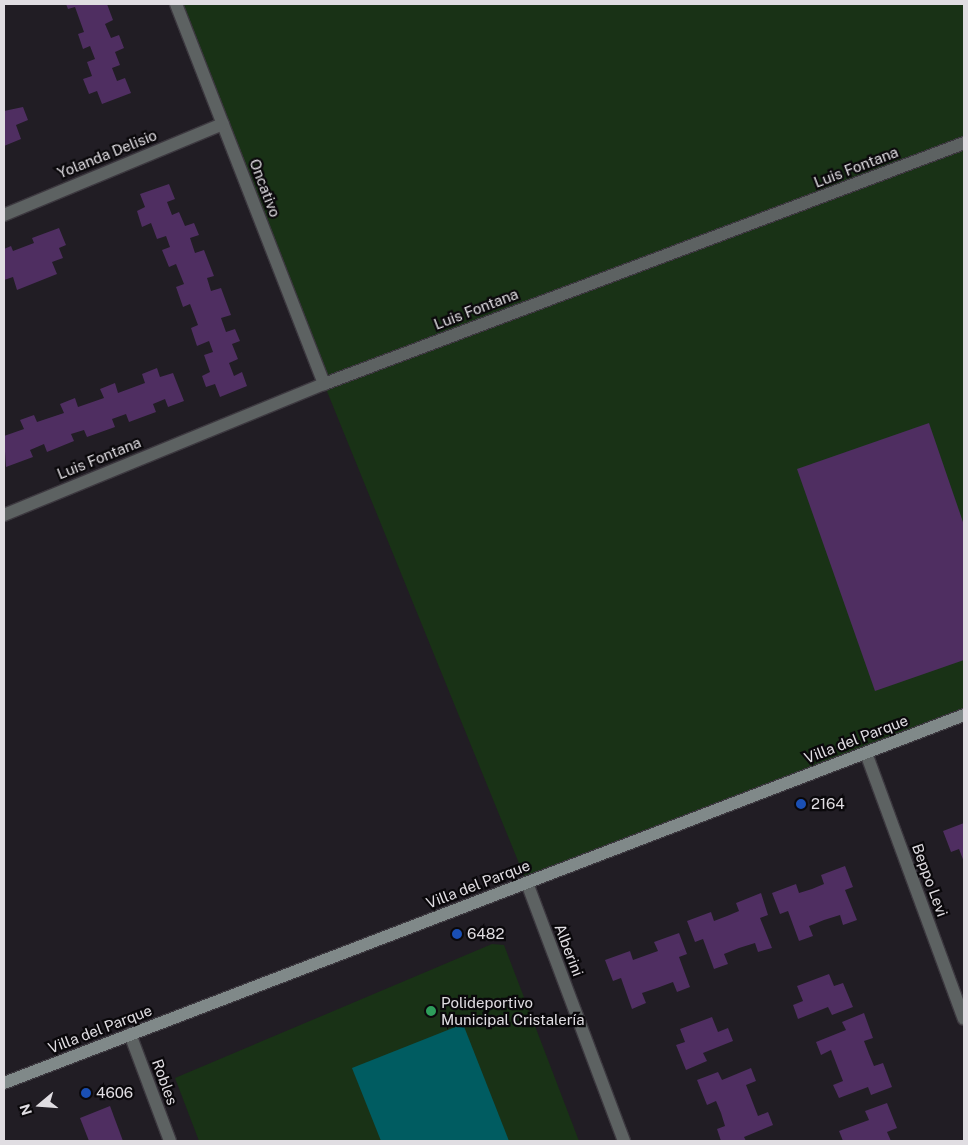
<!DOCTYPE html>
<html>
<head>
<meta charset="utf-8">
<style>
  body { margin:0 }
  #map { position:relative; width:968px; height:1145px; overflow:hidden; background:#211d24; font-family:"Public Sans",sans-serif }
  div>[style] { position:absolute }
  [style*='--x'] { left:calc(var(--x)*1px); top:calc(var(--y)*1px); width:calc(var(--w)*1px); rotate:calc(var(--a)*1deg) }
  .green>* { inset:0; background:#193216 }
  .water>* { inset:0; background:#005c61 }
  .building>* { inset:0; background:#4f2e61 }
  .roads { filter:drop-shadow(1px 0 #3c383f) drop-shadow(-1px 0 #3c383f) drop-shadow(0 1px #3c383f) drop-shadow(0 -1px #3c383f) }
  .street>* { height:12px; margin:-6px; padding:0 6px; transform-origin:6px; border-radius:6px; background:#5d6262 }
  .secondary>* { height:12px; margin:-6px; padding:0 6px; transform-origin:6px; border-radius:6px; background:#808989 }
  .dots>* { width:14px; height:14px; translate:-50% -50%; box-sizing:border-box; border:2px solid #0a080b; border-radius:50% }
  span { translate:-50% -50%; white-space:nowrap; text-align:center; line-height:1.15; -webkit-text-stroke:4.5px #0a080b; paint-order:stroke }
  .street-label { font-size:15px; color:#e0dde2 }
  .poi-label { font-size:15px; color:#e0dde2 }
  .left { translate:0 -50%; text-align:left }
  .frame { position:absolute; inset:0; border:5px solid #e0dde2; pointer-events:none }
  .north { position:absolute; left:15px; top:1080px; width:50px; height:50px; -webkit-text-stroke:4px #0a080b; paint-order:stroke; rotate:252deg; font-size:14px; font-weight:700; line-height:20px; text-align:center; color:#e0dde2 }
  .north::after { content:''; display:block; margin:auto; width:18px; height:22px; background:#e0dde2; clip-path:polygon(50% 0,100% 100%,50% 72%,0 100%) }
</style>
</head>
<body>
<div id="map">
  <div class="green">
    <i style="clip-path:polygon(176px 4px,964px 4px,964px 715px,527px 883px,324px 384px)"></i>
    <i style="clip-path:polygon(492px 944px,504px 945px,579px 1141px,199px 1141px,175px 1078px)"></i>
  </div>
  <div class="water">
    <i style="clip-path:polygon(463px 1024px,509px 1141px,381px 1141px,352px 1068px)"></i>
  </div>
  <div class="building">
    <i style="clip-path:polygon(66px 4px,107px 4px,113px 20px,105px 24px,111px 38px,119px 35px,124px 48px,115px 52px,120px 65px,112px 68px,117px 81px,125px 78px,131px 93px,102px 104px,97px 91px,89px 94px,83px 79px,92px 76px,87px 62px,95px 59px,90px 46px,83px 49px,78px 34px,84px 32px,75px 7px,68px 9px)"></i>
    <i style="clip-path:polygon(23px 107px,28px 120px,16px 125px,21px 139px,4px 146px,4px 111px)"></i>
    <i style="clip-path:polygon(169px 184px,175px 199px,167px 202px,172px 215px,179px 212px,185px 226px,194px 223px,199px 235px,190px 238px,195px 253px,204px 250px,214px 276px,207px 278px,211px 291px,221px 288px,231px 315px,221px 318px,226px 332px,235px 329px,240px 341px,232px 344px,238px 359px,229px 363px,234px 376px,242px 372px,247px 386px,220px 397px,215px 384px,206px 387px,202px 376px,210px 372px,204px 355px,213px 352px,209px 341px,197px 346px,191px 328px,198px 325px,190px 304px,183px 307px,176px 287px,184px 284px,176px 264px,169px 267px,162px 250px,170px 247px,166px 236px,157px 239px,151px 223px,142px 227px,137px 211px,145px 207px,140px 194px)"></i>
    <i style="clip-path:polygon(59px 228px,66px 245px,59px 248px,63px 258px,52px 262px,57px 274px,17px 290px,13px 277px,4px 280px,4px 249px,11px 246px,13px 251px,34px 243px,32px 238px)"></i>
    <i style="clip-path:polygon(157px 368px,160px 377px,173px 373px,184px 401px,168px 407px,165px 399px,153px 404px,156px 412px,129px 422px,126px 414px,112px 419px,115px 427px,87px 437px,84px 430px,71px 434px,74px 441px,47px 452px,44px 444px,30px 450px,33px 457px,6px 467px,4px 436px,24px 429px,20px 420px,34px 415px,37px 422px,64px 413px,60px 404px,75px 398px,78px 407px,104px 398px,100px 389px,115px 383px,118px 393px,145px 383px,142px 374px)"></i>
    <i style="clip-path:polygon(929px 423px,964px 525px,964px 660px,875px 691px,797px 469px)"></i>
    <i style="clip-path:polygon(964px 823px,964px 862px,959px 849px,951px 852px,943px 831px)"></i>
    <i style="clip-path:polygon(845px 866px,853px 887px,845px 890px,857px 920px,843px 925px,840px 915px,824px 920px,809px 926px,813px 936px,799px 941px,788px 911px,780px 914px,772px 893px,796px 884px,799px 893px,812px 889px,824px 884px,821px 875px)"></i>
    <i style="clip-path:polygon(761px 893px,768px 915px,760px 918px,772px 948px,758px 952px,755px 943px,739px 948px,724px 954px,728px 964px,714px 969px,703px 939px,695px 942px,687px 921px,711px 912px,714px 921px,727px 916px,739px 911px,736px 903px)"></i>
    <i style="clip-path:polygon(679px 933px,687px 954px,679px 957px,690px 987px,677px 992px,673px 982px,657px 988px,642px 993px,646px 1003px,632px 1009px,621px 978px,613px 981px,605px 960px,630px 951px,633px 960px,658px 951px,654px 942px)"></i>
    <i style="clip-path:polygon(829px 974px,834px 986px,843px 983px,853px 1007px,832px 1015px,828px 1007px,798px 1019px,793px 1005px,803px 1001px,797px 986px)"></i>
    <i style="clip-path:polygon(864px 1013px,873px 1038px,864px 1041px,869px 1054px,874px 1066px,883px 1063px,892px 1087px,871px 1095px,868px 1087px,839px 1098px,833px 1085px,843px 1081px,831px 1050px,821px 1055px,816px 1042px,846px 1030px,842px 1022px)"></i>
    <i style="clip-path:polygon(712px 1017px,718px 1032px,728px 1028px,733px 1041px,703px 1053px,707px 1061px,686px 1070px,676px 1045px,685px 1042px,680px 1029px)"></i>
    <i style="clip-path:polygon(751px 1068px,756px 1081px,746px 1085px,758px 1116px,768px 1112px,773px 1125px,744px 1137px,746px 1141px,721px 1141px,717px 1129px,725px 1126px,721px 1113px,716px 1101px,707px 1105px,697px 1080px,718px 1072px,722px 1080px)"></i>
    <i style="clip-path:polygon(887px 1103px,897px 1128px,887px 1132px,891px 1141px,843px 1141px,839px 1131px,869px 1120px,865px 1111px)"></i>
    <i style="clip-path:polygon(110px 1106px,123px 1141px,89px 1141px,80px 1118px)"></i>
  </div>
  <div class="roads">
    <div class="street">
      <i style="--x:176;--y:4;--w:408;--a:68.7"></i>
      <i style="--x:4;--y:215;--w:237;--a:-22.6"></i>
      <i style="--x:4;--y:515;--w:346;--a:-22.3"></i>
      <i style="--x:324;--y:384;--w:684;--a:-20.63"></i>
      <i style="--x:866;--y:753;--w:283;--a:69.8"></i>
      <i style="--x:527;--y:883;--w:276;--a:69.4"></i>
      <i style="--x:130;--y:1034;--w:114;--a:69.5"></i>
    </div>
    <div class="secondary">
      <i style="--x:4;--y:1083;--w:1028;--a:-20.97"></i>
    </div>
  </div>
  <div class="dots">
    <i style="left:801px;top:804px;background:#1a4fb4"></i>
    <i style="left:457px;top:934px;background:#1a4fb4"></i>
    <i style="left:431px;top:1011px;background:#2e9e5b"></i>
    <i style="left:86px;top:1093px;background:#1a4fb4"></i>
  </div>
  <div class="street-label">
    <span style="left:107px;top:154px;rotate:-22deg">Yolanda Delisio</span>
    <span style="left:856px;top:167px;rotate:-21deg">Luis Fontana</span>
    <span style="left:265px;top:188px;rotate:69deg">Oncativo</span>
    <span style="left:476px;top:309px;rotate:-21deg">Luis Fontana</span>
    <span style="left:99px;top:458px;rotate:-22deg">Luis Fontana</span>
    <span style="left:856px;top:739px;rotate:-21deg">Villa del Parque</span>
    <span style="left:930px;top:880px;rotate:70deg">Beppo Levi</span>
    <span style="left:478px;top:884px;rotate:-21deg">Villa del Parque</span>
    <span style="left:569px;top:950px;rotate:69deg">Alberini</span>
    <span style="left:100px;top:1029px;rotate:-21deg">Villa del Parque</span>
    <span style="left:165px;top:1082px;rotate:70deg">Robles</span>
  </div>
  <div class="poi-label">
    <span class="left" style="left:811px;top:804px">2164</span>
    <span class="left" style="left:467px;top:934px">6482</span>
    <span class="left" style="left:441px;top:1011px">Polideportivo<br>Municipal Cristalería</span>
    <span class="left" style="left:96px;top:1093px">4606</span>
  </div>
  <div class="frame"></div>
  <div class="north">N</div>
</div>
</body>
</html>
